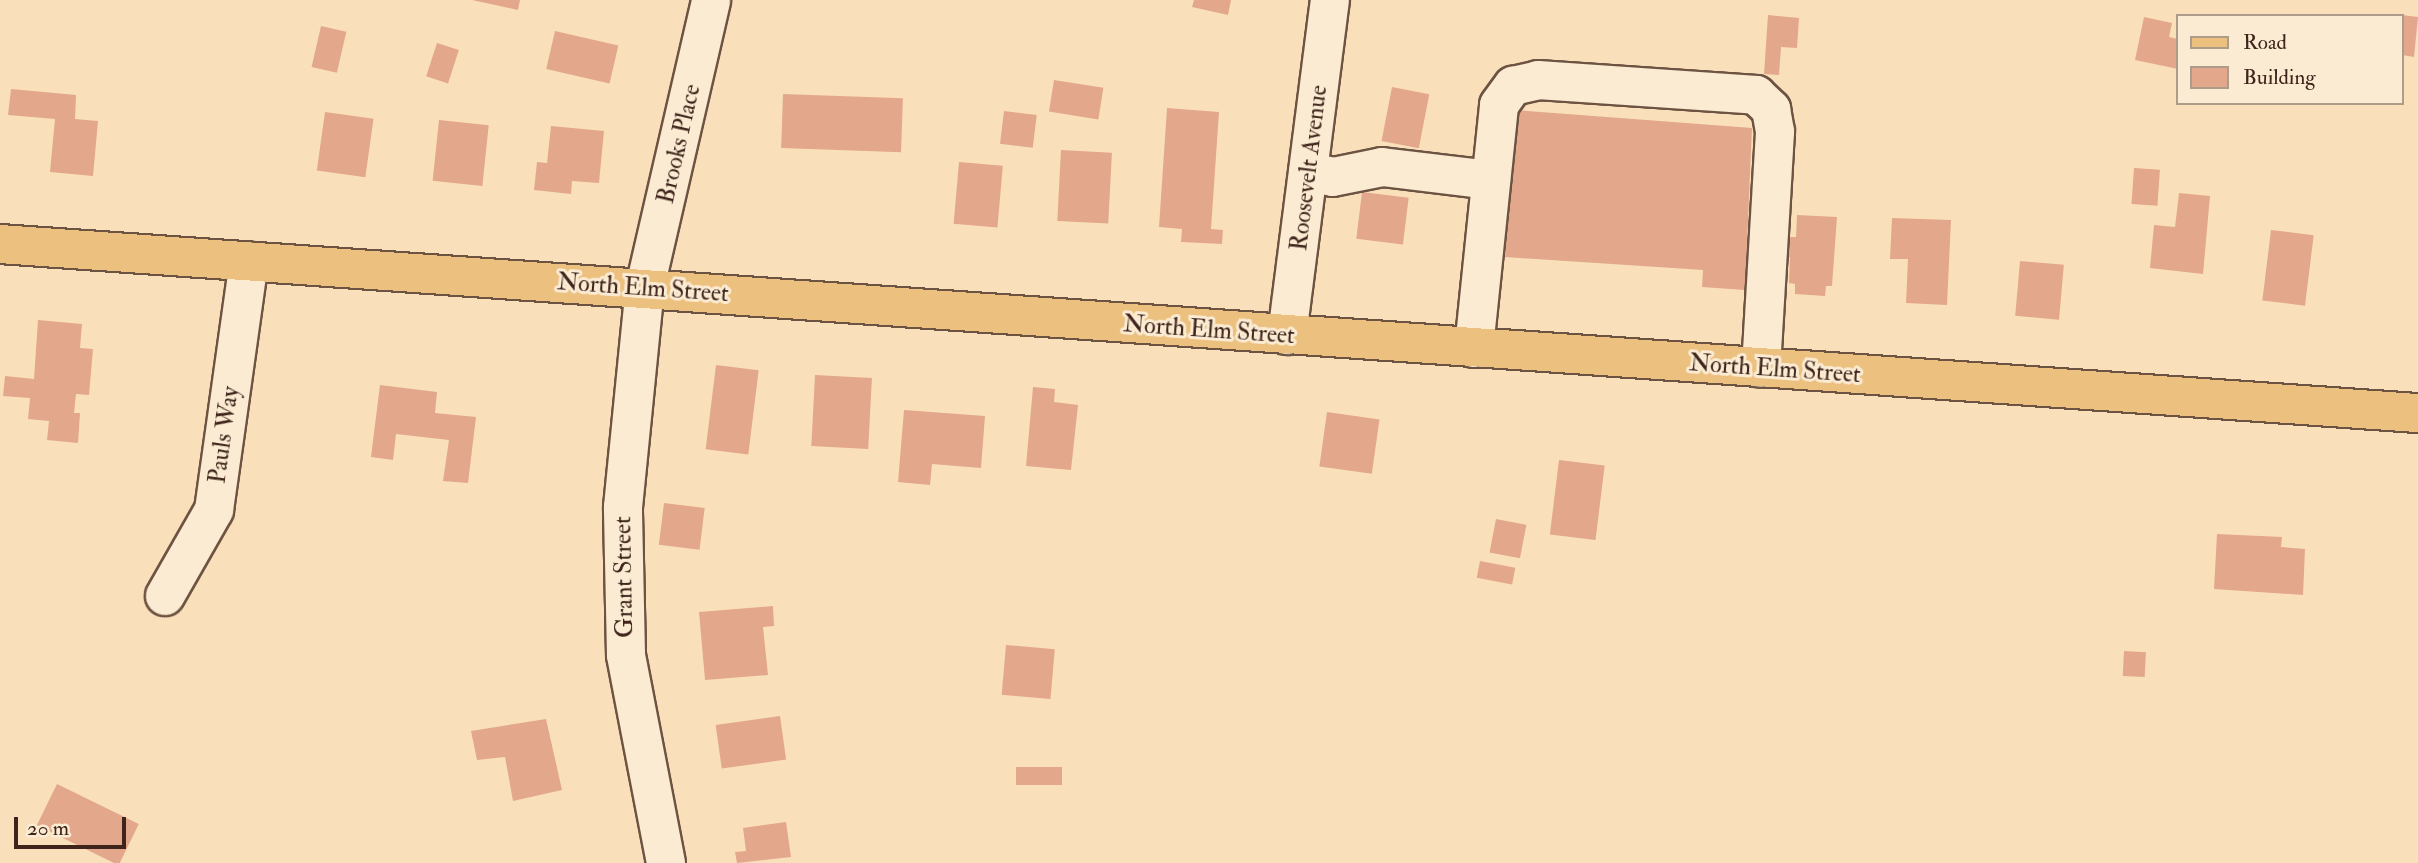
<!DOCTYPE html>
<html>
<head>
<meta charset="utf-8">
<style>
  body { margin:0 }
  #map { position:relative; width:2418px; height:863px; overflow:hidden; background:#f9e0bb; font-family:"IM FELL Double Pica",serif }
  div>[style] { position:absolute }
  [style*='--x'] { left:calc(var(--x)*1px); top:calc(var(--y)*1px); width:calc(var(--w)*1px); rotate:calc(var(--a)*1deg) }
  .building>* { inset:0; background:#e3a78c; transform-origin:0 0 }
  .roads { filter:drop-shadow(2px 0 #6d5342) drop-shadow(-2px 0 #6d5342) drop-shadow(0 2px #6d5342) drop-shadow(0 -2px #6d5342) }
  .minor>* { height:38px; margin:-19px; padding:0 19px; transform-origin:19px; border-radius:19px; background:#fbebd3 }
  .major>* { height:38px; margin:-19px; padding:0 19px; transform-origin:19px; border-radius:19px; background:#ecc07e }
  span { translate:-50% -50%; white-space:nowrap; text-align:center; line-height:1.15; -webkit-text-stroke:6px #fbebd3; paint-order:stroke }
  .street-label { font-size:24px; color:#3e241a }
  .legend { position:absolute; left:2176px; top:14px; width:228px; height:91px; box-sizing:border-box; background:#fbebd3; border:2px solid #af9b89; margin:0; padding:9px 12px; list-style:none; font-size:21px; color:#3e241a }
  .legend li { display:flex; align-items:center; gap:14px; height:35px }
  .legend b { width:35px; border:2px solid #af9b89 }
  .scale { position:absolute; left:14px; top:817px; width:112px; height:32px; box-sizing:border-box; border:4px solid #3e241a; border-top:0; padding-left:9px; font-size:21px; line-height:24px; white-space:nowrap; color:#3e241a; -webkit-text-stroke:5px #fbebd3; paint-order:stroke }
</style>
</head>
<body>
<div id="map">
  <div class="building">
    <i style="clip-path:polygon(472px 0,520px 0,518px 10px)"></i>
    <i style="clip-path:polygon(1194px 0,1231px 0,1228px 15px,1192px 7px)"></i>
    <i style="clip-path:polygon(1768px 15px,1799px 18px,1797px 48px,1781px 47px,1779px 75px,1764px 74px)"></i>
    <i style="clip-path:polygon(2402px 15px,2418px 17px,2414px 57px,2402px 55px)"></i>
    <i style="clip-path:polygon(2144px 17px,2172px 23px,2169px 37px,2178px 39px,2178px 69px,2135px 60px)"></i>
    <i style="left:321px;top:26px;width:26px;height:42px;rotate:13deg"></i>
    <i style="left:555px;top:31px;width:65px;height:39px;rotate:13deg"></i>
    <i style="left:437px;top:43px;width:23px;height:35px;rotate:18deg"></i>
    <i style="left:1054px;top:80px;width:50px;height:32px;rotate:9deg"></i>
    <i style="left:1392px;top:87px;width:38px;height:55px;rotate:11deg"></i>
    <i style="clip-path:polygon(11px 89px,76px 95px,75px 119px,98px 121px,93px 176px,50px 172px,55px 119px,8px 115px)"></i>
    <i style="left:783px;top:94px;width:120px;height:54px;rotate:2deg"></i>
    <i style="clip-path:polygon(1167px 108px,1219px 112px,1211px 229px,1223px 230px,1222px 244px,1181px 242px,1182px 229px,1159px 227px)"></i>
    <i style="clip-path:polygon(1515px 110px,1752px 128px,1745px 290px,1702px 287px,1703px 270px,1505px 257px)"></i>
    <i style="left:1004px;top:111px;width:33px;height:33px;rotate:7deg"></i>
    <i style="left:325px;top:112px;width:49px;height:59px;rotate:8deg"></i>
    <i style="left:439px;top:120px;width:50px;height:61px;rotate:6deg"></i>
    <i style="clip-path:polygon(551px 126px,604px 131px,599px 183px,572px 181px,571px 194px,534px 190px,537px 162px,547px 163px)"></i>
    <i style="left:1061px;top:150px;width:51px;height:71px;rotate:3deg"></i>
    <i style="left:959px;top:162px;width:44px;height:62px;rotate:5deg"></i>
    <i style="left:2134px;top:168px;width:26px;height:36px;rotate:4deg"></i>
    <i style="left:1362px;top:192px;width:47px;height:47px;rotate:7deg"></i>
    <i style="clip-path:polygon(2179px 193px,2210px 196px,2203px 274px,2150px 268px,2154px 225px,2175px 227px)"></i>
    <i style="clip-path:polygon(1797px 215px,1837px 217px,1832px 286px,1826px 286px,1825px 296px,1795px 294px,1795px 284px,1789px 283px,1790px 257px,1783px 257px,1785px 237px,1796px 237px)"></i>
    <i style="clip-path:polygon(1892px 218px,1951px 220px,1947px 305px,1906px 303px,1908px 259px,1890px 259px)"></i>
    <i style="left:2271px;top:230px;width:43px;height:71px;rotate:7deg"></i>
    <i style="left:2020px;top:261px;width:44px;height:55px;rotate:5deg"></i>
    <i style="clip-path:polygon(38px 320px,82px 324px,80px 348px,93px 349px,89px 395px,76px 394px,74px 413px,80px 413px,78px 443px,47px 440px,49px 421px,28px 419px,30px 398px,3px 396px,5px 376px,34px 379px)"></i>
    <i style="left:716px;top:365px;width:43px;height:85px;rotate:7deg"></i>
    <i style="left:815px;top:375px;width:57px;height:71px;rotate:3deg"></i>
    <i style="clip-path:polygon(380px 385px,437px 392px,435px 413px,476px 417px,468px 483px,443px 481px,449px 440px,396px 434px,393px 460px,371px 457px)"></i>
    <i style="clip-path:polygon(1033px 387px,1055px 389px,1054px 402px,1078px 405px,1071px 470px,1026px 466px)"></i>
    <i style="clip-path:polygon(904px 410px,985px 416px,981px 468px,932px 464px,930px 485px,898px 482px)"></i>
    <i style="left:1327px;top:412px;width:53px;height:55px;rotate:8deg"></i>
    <i style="left:1559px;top:460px;width:46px;height:75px;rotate:7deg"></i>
    <i style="left:664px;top:503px;width:41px;height:42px;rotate:7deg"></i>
    <i style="left:1496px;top:519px;width:31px;height:34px;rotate:11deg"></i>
    <i style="clip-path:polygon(2217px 534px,2282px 537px,2281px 547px,2305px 549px,2303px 595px,2214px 589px)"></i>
    <i style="left:1480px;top:561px;width:36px;height:17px;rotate:11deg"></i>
    <i style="clip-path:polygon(773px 606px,774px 626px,763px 627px,768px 675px,705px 680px,699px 612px)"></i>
    <i style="left:1006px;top:645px;width:49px;height:50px;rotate:5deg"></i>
    <i style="left:2124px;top:651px;width:22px;height:25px;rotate:3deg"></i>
    <i style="left:780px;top:716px;width:44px;height:65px;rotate:82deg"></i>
    <i style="clip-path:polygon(546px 719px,562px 790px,513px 801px,505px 757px,477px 760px,471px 731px)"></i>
    <i style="left:1016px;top:767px;width:46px;height:18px"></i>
    <i style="left:57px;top:784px;width:91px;height:46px;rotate:26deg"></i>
    <i style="clip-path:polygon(786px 822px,791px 857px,737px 863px,735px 852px,746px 851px,743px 828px)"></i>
  </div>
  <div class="roads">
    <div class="minor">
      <i style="--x:1308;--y:172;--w:25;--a:11"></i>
      <i style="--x:1333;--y:177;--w:50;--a:-11.5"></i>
      <i style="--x:1382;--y:167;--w:110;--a:6.8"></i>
      <i style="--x:1287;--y:335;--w:338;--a:-82.7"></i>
      <i style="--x:1474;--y:348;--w:244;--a:-84.1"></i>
      <i style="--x:1499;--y:105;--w:24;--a:-54"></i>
      <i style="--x:1513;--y:86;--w:26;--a:-13"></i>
      <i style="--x:1538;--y:80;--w:219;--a:3.9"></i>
      <i style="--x:1756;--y:95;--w:21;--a:43"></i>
      <i style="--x:1771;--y:109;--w:23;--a:80"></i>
      <i style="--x:1775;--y:132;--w:236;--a:93.4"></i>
      <i style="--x:165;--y:596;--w:99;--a:-60.3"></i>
      <i style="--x:214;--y:510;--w:251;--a:-82"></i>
      <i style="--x:666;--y:863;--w:212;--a:-100.9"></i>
      <i style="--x:626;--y:655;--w:148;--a:-91.2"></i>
      <i style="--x:623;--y:507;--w:221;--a:-84.3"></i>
      <i style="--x:645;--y:287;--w:294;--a:-77"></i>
    </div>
    <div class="major">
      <i style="--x:0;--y:244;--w:2424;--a:4"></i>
    </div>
  </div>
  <div class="street-label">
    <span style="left:679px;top:144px;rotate:-77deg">Brooks Place</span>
    <span style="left:1309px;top:168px;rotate:-83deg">Roosevelt Avenue</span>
    <span style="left:643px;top:288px;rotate:4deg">North Elm Street</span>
    <span style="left:1209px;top:330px;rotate:4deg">North Elm Street</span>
    <span style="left:1775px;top:369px;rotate:4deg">North Elm Street</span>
    <span style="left:224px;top:435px;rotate:-82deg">Pauls Way</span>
    <span style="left:624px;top:577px;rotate:-91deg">Grant Street</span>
  </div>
  <ul class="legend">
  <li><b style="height:9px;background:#ecc07e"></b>Road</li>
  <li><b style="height:19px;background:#e3a78c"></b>Building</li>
  </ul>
  <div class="scale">20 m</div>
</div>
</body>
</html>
